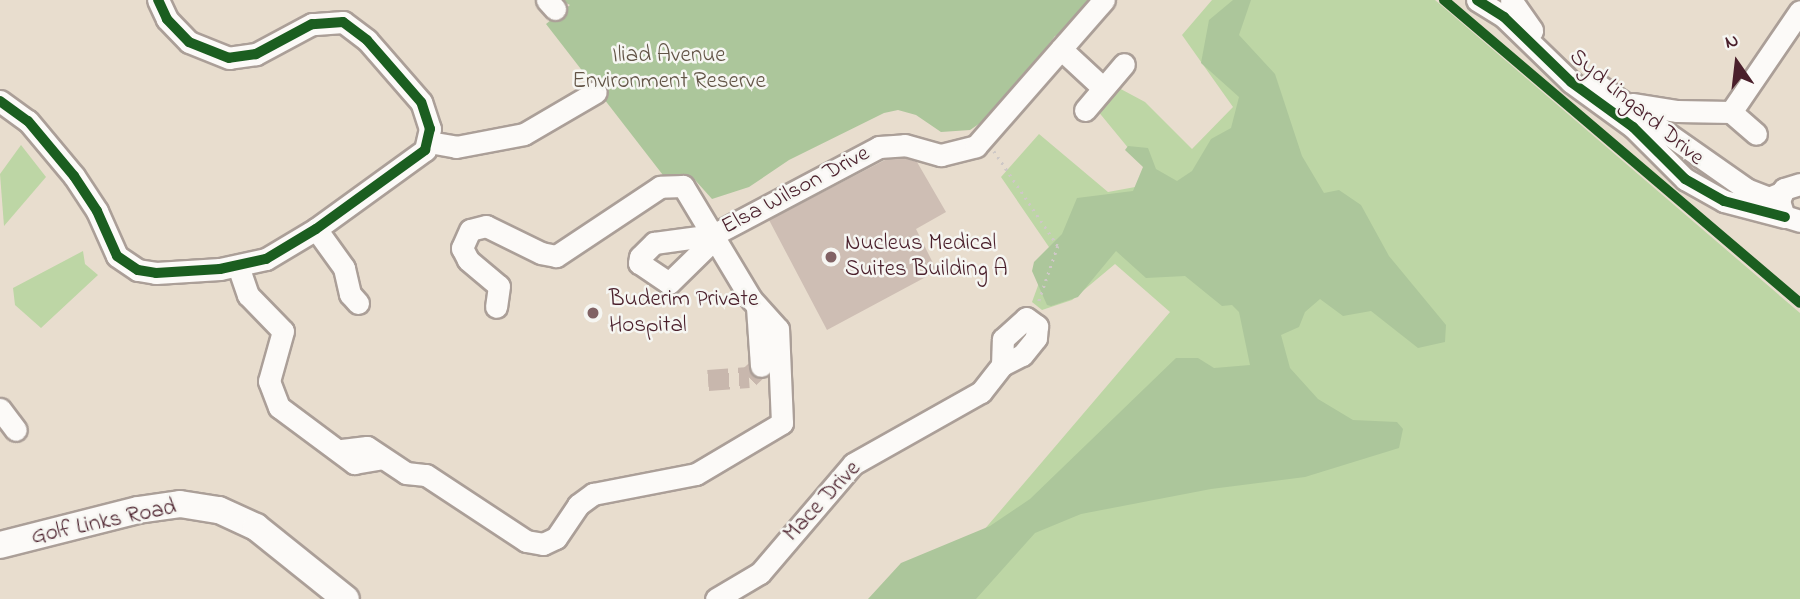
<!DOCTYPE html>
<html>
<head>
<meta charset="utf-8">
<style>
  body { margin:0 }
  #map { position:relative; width:1800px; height:599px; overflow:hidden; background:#e8ddce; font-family:"Indie Flower",sans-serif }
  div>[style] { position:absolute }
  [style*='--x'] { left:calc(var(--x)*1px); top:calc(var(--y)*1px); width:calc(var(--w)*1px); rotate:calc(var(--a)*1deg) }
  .green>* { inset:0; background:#bdd6a5 }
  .forest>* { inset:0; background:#acc69b }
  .building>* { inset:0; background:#cebeb4 }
  .minor-tunnel>* { height:21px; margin-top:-10.5px; transform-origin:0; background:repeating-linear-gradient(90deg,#c8b7ad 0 21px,transparent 0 31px) }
  .path>* { height:2.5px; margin-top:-1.25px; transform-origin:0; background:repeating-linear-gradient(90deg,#cec8c6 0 2px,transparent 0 7px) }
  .roads { filter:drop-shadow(2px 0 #ab9f98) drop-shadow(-2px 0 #ab9f98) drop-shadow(0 2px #ab9f98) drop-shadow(0 -2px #ab9f98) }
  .minor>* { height:21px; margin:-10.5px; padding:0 10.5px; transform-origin:10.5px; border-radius:10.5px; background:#fcfaf8 }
  .major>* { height:26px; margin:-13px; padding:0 13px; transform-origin:13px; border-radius:13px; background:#fcfaf8 }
  .cycleway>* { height:10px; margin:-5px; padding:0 5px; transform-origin:5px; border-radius:5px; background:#1b5e20 }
  .dots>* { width:19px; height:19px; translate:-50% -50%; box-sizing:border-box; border:4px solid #f6f6f2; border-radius:50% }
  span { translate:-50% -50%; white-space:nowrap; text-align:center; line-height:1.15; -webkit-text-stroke:5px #f6f6f2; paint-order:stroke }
  .park-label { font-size:23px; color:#625446 }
  .street-label { font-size:23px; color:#4a1f2b }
  .poi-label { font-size:23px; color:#4a1f2b }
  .left { translate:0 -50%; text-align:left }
  .north { position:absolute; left:1702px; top:28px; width:70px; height:70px; -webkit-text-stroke:5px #f6f6f2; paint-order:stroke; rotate:346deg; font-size:19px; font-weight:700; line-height:28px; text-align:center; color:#4a1f2b }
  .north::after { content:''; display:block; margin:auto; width:24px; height:32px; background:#4a1f2b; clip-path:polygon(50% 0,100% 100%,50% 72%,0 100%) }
</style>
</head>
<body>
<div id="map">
  <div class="green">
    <i style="clip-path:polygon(1212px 0,1435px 0,1800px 313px,1800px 599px,925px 599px,1170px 312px,1115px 264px,1072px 300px,1042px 310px,1032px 302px,1051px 250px,1001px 177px,1039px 134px,1108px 192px,1157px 183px,1097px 110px,1117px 87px,1145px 102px,1192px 149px,1233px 107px,1182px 35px)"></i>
    <i style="clip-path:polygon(21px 145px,46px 177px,4px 226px,0 174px)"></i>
    <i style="clip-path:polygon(83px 251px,85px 264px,98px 275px,41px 328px,15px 305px,13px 288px)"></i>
  </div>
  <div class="forest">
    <i style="clip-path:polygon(560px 0,1093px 0,1067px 33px,1055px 36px,998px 111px,970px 130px,941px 132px,916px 115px,898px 110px,884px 113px,789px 160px,749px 187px,712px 199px,695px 180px,666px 179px,546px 24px,570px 5px)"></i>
    <i style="clip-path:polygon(1233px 0,1251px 0,1239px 35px,1275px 74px,1302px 156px,1324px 193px,1339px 190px,1361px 205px,1389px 256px,1446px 325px,1445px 342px,1418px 348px,1371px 311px,1343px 316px,1320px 299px,1305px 312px,1299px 327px,1281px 335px,1290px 368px,1318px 399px,1353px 420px,1397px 422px,1403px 429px,1399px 448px,1305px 477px,1211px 489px,1081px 514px,1035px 533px,976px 599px,868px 599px,901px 563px,990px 526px,1030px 499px,1176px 358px,1198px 358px,1214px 368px,1250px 365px,1239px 312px,1232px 305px,1222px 306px,1185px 276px,1146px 278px,1116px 251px,1078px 297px,1051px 306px,1047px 305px,1032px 271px,1034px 262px,1062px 234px,1077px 198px,1133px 191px,1143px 167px,1125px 150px,1128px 146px,1148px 148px,1156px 169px,1177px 181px,1192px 171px,1211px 139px,1231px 128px,1239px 97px,1201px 63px,1209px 20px)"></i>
  </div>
  <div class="building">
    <i style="clip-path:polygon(904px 158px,917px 162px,946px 212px,916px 229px,937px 271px,827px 330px,769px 220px,885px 160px)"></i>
  </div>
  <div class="minor-tunnel">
    <i style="--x:708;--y:380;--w:41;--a:-4.2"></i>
    <i style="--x:749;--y:377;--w:16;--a:-43"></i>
  </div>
  <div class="path">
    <i style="--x:994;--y:151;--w:115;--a:56"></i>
    <i style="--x:1058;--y:246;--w:61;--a:109"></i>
  </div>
  <div class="roads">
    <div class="minor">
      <i style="--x:547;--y:0;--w:12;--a:48"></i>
      <i style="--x:1477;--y:0;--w:32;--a:32"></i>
      <i style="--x:1504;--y:17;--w:93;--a:44.1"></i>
      <i style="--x:1571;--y:82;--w:77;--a:36"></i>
      <i style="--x:1633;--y:127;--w:74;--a:45"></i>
      <i style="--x:1685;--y:179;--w:45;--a:29.4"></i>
      <i style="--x:1724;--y:201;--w:63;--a:14.7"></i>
      <i style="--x:1511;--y:0;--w:37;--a:55"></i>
      <i style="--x:1061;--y:49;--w:57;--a:42.9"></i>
      <i style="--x:1594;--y:82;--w:186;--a:35.1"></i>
      <i style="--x:1746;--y:189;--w:25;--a:21"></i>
      <i style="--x:1769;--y:198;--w:13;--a:-23"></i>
      <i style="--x:0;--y:101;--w:34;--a:36"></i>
      <i style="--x:28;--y:121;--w:72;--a:50.1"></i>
      <i style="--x:74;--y:176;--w:42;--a:56.7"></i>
      <i style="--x:97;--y:211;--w:49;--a:66"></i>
      <i style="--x:117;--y:256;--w:25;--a:34"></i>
      <i style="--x:138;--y:270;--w:18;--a:9"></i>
      <i style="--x:156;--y:273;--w:64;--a:-3.6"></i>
      <i style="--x:220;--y:269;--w:47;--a:-12.3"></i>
      <i style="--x:266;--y:259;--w:58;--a:-31"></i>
      <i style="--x:316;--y:229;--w:135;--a:-35.9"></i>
      <i style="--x:425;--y:150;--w:22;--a:-77"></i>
      <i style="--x:430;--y:129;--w:28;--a:-108"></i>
      <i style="--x:421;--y:102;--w:82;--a:-131.1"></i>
      <i style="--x:367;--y:40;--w:30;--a:-143"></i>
      <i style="--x:343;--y:22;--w:31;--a:176"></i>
      <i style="--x:312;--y:24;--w:64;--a:151.8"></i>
      <i style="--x:256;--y:54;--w:27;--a:172"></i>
      <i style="--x:229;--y:58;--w:43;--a:-158.2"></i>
      <i style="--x:189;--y:42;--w:32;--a:-134"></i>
      <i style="--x:167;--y:19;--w:21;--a:-115"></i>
      <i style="--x:1632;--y:104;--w:46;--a:8.8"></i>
      <i style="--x:1677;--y:111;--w:54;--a:1.1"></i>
      <i style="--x:1731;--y:112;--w:122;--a:-55.7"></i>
      <i style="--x:1085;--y:110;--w:60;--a:-49.7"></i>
      <i style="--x:1731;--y:112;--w:33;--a:41"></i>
      <i style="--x:429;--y:142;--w:27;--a:10"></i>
      <i style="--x:456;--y:147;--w:69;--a:-10.8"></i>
      <i style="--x:524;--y:134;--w:83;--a:-30.3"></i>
      <i style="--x:1800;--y:184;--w:17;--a:163"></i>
      <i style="--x:1784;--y:189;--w:13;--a:113"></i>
      <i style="--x:1779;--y:201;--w:16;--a:72"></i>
      <i style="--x:1784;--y:216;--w:17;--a:17"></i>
      <i style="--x:316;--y:229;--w:48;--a:54.3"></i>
      <i style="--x:344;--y:268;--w:27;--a:77"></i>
      <i style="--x:350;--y:294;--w:12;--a:48"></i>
      <i style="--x:713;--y:235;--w:10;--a:114"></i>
      <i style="--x:709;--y:244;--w:56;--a:135.7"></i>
      <i style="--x:669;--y:283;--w:36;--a:-146"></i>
      <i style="--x:639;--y:263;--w:6;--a:-81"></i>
      <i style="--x:640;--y:257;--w:20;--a:-45"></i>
      <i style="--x:654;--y:243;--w:60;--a:-7.7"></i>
      <i style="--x:713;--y:235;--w:188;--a:-27.9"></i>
      <i style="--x:879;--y:147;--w:26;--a:-4"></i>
      <i style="--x:905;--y:145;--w:37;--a:16"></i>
      <i style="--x:941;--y:155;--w:36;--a:-14"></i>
      <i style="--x:976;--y:146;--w:194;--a:-48.8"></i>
      <i style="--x:238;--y:266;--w:31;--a:71"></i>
      <i style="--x:248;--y:295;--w:50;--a:45.8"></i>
      <i style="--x:283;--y:331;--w:52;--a:105.6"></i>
      <i style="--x:269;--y:381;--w:28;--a:69"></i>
      <i style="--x:279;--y:407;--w:94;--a:36.7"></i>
      <i style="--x:354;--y:463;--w:27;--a:-10"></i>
      <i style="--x:757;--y:307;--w:59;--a:86.1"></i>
      <i style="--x:1026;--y:318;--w:14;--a:36"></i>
      <i style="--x:1037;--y:326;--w:12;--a:95"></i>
      <i style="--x:1036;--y:338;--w:22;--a:129"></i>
      <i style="--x:1022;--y:355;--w:22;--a:153"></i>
      <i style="--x:1002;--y:365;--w:26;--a:-88"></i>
      <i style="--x:1003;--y:339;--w:31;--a:-42"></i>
      <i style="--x:0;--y:409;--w:26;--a:53"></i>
      <i style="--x:342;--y:450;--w:25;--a:-7"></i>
      <i style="--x:367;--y:447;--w:47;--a:33.7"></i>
      <i style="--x:406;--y:473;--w:20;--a:6"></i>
      <i style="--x:426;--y:475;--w:120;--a:33.4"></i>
      <i style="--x:526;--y:541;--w:17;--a:10"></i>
      <i style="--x:543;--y:544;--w:14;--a:-25"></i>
      <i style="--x:556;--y:538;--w:40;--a:-56"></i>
      <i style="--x:578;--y:505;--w:19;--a:-36"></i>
      <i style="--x:593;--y:494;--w:105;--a:-11"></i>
      <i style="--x:696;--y:474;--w:100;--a:-30.7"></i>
      <i style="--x:782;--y:423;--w:94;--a:-92.4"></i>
      <i style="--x:778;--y:329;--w:40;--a:-132"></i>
      <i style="--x:751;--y:299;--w:132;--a:-121"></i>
      <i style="--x:683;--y:186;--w:23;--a:178"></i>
      <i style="--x:660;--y:187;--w:125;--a:146.4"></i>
      <i style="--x:556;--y:256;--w:15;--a:-169"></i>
      <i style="--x:541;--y:253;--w:61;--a:-153.9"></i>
      <i style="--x:486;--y:226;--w:16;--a:166"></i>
      <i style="--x:470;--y:230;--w:20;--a:114"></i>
      <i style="--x:462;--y:248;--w:13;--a:63"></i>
      <i style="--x:468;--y:260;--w:40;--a:40"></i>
      <i style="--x:499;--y:286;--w:21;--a:98"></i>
      <i style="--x:716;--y:599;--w:51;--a:-30.6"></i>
      <i style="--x:760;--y:573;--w:143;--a:-49.5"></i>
      <i style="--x:853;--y:464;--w:147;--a:-29.4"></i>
      <i style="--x:981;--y:392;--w:34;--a:-52"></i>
    </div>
    <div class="major">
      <i style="--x:0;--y:545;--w:142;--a:-14.2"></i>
      <i style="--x:138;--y:510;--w:42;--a:-8.1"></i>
      <i style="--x:180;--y:504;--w:39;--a:9"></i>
      <i style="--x:219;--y:510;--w:41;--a:24.7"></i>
      <i style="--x:256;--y:527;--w:115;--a:38.7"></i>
    </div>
  </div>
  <div class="cycleway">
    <i style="--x:1444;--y:0;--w:467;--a:40.4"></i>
    <i style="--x:1477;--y:0;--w:32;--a:32"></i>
    <i style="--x:1504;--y:17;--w:93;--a:44.1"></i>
    <i style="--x:1571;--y:82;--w:77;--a:36"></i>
    <i style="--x:1633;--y:127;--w:74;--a:45"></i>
    <i style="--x:1685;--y:179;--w:45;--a:29.4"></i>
    <i style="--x:1724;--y:201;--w:63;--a:14.7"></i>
    <i style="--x:0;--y:101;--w:34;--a:36"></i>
    <i style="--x:28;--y:121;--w:72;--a:50.1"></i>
    <i style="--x:74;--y:176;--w:42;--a:56.7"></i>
    <i style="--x:97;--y:211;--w:49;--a:66"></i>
    <i style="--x:117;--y:256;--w:25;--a:34"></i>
    <i style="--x:138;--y:270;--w:18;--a:9"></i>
    <i style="--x:156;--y:273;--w:64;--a:-3.6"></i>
    <i style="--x:220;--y:269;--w:47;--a:-12.3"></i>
    <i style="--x:266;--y:259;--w:58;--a:-31"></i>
    <i style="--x:316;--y:229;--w:135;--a:-35.9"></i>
    <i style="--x:425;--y:150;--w:22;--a:-77"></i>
    <i style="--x:430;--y:129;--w:28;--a:-108"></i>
    <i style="--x:421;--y:102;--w:82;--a:-131.1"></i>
    <i style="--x:367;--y:40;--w:30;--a:-143"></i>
    <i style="--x:343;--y:22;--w:31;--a:176"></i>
    <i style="--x:312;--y:24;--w:64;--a:151.8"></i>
    <i style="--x:256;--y:54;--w:27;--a:172"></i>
    <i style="--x:229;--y:58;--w:43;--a:-158.2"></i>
    <i style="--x:189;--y:42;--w:32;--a:-134"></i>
    <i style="--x:167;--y:19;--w:21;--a:-115"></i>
  </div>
  <div class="dots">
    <i style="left:831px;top:257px;background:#816264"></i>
    <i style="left:593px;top:313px;background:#816264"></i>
  </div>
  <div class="park-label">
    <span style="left:669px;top:69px">Iliad Avenue<br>Environment Reserve</span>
  </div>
  <div class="street-label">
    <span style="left:1636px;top:108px;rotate:40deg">Syd Lingard Drive</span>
    <span style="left:796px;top:191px;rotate:-28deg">Elsa Wilson Drive</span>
    <span style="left:823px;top:502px;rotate:-47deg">Mace Drive</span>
    <span style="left:104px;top:523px;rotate:-12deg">Golf Links Road</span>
  </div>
  <div class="poi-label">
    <span class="left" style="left:845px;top:257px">Nucleus Medical<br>Suites Building A</span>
    <span class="left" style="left:609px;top:313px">Buderim Private<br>Hospital</span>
  </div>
  <div class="north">N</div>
</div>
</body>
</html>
